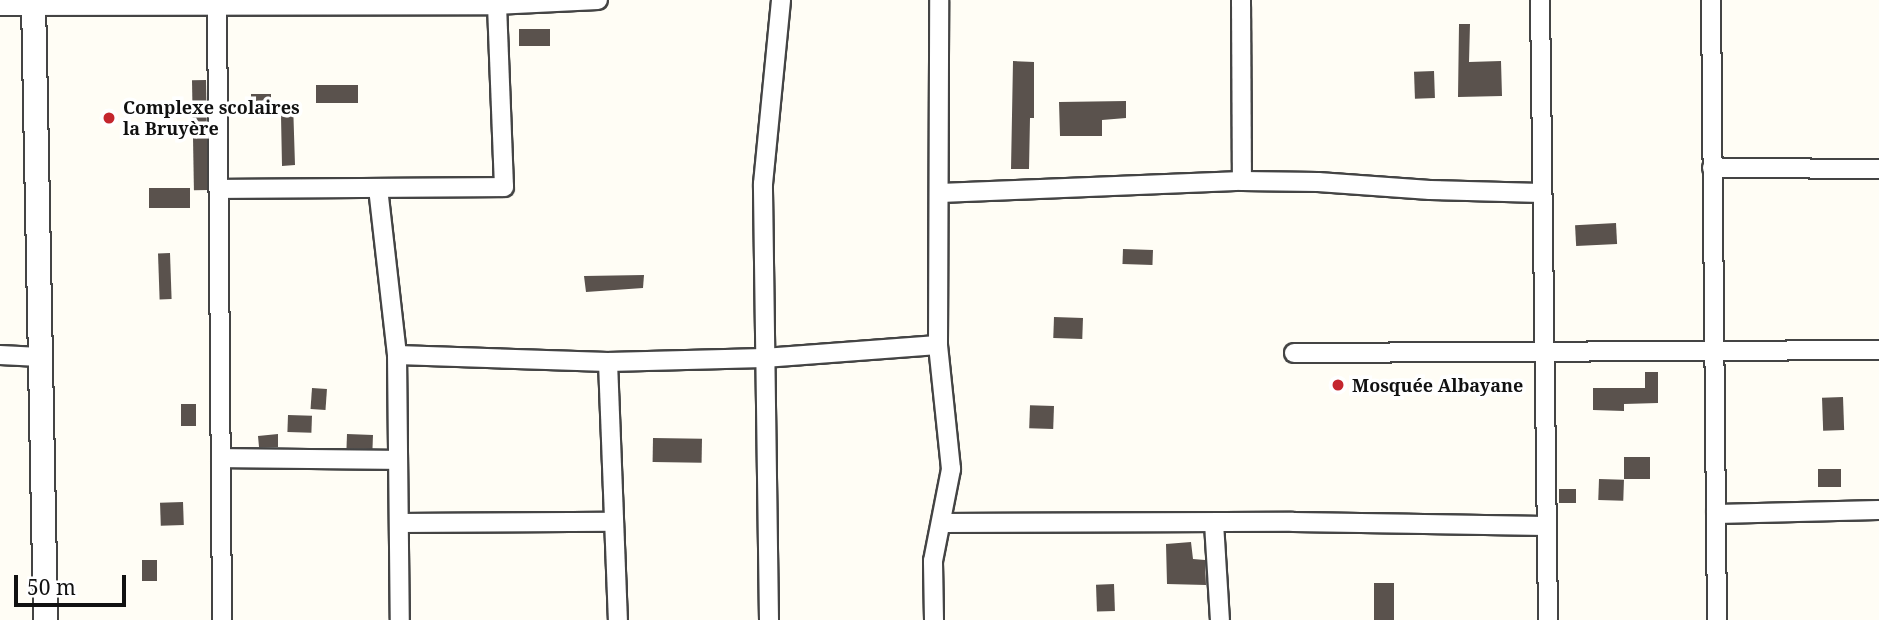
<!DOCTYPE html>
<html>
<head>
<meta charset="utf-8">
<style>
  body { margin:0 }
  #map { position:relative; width:1879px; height:620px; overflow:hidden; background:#fffdf5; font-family:"Noto Serif",serif }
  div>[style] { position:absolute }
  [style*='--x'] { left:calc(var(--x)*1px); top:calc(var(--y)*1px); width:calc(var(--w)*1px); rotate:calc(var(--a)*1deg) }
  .building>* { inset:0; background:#5a524d; transform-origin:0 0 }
  .roads { filter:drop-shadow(2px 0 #444) drop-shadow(-2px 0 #444) drop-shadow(0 2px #444) drop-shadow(0 -2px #444) }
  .minor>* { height:18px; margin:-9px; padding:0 9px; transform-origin:9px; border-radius:9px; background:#fff }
  .tertiary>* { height:23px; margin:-11.5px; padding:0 11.5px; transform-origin:11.5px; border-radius:11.5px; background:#fff }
  .dots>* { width:19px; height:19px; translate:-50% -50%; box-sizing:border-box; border:4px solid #fff; border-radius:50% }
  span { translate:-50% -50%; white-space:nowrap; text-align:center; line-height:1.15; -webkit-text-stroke:7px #fff; paint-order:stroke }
  .poi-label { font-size:18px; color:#111; font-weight:700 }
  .left { translate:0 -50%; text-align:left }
  .scale { position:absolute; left:14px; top:575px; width:112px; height:32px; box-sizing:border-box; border:4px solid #111; border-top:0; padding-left:9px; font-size:21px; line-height:24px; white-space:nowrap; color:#111; -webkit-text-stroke:5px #fff; paint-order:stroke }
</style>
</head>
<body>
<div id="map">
  <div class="building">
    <i style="clip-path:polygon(1459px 24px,1470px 24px,1469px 62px,1501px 61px,1502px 96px,1458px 97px)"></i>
    <i style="left:519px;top:29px;width:31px;height:17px"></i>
    <i style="clip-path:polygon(1013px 61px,1034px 62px,1034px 118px,1030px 118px,1029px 169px,1011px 169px)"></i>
    <i style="left:1434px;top:71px;width:27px;height:20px;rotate:88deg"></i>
    <i style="left:206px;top:80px;width:110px;height:14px;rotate:89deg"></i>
    <i style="left:316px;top:85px;width:42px;height:18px"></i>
    <i style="left:251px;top:94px;width:20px;height:17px"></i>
    <i style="clip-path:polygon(1126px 101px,1126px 118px,1102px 120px,1102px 136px,1060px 136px,1059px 102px)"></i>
    <i style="clip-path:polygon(273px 102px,293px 102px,295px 165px,282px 166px,281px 116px,273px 116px)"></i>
    <i style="left:149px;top:188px;width:41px;height:20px"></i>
    <i style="left:1616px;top:223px;width:21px;height:41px;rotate:87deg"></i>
    <i style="left:1123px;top:249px;width:30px;height:15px;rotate:2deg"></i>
    <i style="left:170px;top:253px;width:46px;height:12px;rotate:88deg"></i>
    <i style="clip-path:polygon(644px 275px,643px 288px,586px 292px,584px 276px)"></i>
    <i style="left:1054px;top:317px;width:29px;height:21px;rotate:2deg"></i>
    <i style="clip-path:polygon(1645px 372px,1658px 372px,1658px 403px,1624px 404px,1624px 411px,1593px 410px,1593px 388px,1645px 388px)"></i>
    <i style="left:312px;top:388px;width:15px;height:21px;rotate:4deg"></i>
    <i style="left:1843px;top:397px;width:33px;height:21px;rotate:88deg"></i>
    <i style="left:181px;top:404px;width:15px;height:22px"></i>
    <i style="left:1054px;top:406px;width:23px;height:24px;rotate:92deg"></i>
    <i style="left:288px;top:415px;width:24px;height:17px;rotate:2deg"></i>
    <i style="clip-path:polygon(278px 434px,278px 447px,259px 447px,258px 436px)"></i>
    <i style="left:347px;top:434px;width:26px;height:14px;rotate:2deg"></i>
    <i style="left:653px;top:438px;width:49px;height:24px;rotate:1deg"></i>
    <i style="left:1650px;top:457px;width:22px;height:26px;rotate:90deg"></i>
    <i style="left:1818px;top:469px;width:23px;height:18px"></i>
    <i style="left:1599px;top:479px;width:25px;height:21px;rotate:2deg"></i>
    <i style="left:1559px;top:489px;width:17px;height:14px"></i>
    <i style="left:183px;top:502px;width:23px;height:23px;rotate:88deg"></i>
    <i style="clip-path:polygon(1191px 542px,1193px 559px,1205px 560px,1206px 585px,1167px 584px,1166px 544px)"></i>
    <i style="left:142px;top:560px;width:15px;height:21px"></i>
    <i style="left:1374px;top:583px;width:20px;height:37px"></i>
    <i style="left:1114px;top:584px;width:27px;height:18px;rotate:88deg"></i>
  </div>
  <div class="roads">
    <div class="minor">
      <i style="--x:1241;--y:0;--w:181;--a:89.7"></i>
      <i style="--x:1540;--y:0;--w:620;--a:89.26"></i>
      <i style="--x:1711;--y:0;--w:620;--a:89.45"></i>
      <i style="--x:0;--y:6;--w:497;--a:-0.1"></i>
      <i style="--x:497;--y:5;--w:101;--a:-2.8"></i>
      <i style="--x:217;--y:6;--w:614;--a:89.53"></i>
      <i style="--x:1712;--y:168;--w:167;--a:0.3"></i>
      <i style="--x:378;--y:188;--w:168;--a:83.5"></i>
      <i style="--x:397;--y:355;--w:265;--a:89.4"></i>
      <i style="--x:219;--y:189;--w:285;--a:-0.4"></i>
      <i style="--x:504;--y:187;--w:182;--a:-92.2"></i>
      <i style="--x:940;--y:193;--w:302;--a:-2.3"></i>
      <i style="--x:1242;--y:181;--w:76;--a:0.8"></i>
      <i style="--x:1318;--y:182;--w:112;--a:4.1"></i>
      <i style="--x:1430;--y:190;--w:111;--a:1.5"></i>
      <i style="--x:1294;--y:353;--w:585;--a:-0.29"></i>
      <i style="--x:0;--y:355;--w:40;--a:2.9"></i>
      <i style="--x:397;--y:355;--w:211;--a:1.9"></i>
      <i style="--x:608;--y:362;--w:156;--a:-1.5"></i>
      <i style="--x:764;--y:358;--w:174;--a:-4.3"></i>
      <i style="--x:608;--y:362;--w:258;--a:87.8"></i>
      <i style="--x:221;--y:458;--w:177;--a:0.6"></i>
      <i style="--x:1716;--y:514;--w:163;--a:-1.4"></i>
      <i style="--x:399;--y:523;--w:215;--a:-0.3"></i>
      <i style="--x:941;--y:523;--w:352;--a:-0.2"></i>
      <i style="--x:1293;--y:522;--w:252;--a:0.9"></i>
      <i style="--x:1214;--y:523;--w:97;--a:86.5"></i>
      <i style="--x:769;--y:620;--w:436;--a:-90.8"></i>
      <i style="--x:763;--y:184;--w:185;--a:-84.4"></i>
      <i style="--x:934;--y:620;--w:59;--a:-91"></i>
      <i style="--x:933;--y:561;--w:94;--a:-78.9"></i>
      <i style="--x:951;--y:469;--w:125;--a:-96"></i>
      <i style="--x:938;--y:345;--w:345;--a:-89.8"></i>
    </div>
    <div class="tertiary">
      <i style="--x:33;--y:0;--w:620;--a:88.89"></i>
    </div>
  </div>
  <div class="dots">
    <i style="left:109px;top:118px;background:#c4262e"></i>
    <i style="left:1338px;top:385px;background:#c4262e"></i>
  </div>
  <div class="poi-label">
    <span class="left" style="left:123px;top:118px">Complexe scolaires<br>la Bruyère</span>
    <span class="left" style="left:1352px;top:385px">Mosquée Albayane</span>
  </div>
  <div class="scale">50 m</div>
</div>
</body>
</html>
